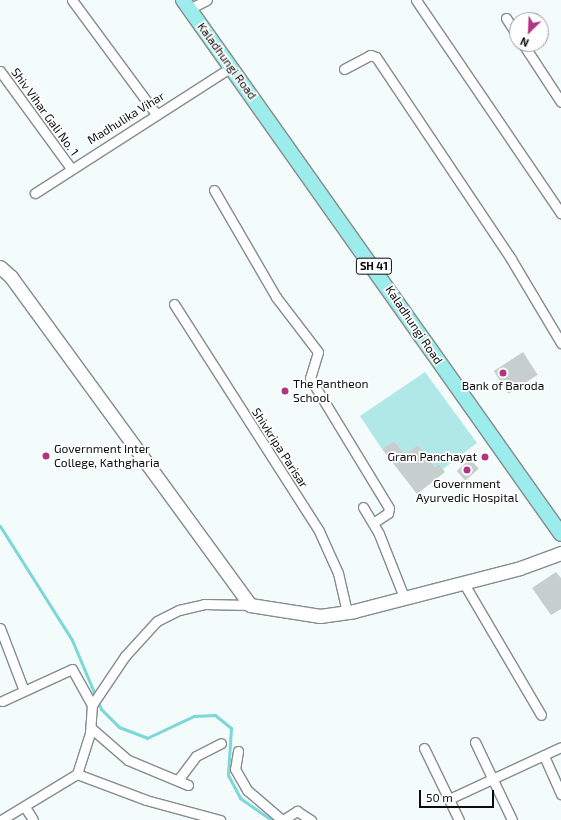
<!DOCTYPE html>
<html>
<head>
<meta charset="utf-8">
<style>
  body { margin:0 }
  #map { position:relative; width:561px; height:820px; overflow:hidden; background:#f3fbfb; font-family:"Exo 2",sans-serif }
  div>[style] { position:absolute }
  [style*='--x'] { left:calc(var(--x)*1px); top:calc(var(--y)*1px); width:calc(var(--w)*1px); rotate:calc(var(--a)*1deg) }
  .green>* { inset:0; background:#b0e8e8 }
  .stream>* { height:3px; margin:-1.5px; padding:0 1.5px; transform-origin:1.5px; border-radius:1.5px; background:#7cd7d8 }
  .building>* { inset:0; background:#c7cece; transform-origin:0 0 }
  .roads { filter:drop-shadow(1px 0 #858c8c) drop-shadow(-1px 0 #858c8c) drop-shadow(0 1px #858c8c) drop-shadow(0 -1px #858c8c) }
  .street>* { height:9px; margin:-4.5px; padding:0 4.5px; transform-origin:4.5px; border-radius:4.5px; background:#fff }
  .secondary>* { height:13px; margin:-6.5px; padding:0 6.5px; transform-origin:6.5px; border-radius:6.5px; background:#fff }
  .primary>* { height:14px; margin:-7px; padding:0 7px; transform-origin:7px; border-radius:7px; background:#9decec }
  .dots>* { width:11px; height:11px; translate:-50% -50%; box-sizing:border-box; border:2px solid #fff; border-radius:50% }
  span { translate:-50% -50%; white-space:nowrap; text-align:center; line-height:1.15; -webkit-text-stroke:3.5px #fff; paint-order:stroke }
  .shield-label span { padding:1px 3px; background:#fff; border:1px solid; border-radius:3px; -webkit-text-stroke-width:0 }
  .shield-label { font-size:11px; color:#0b0d0d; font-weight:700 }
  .street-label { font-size:12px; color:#0b0d0d }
  .poi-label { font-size:12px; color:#0b0d0d }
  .left { translate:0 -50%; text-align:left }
  .right { translate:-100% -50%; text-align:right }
  .north { position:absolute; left:509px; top:12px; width:40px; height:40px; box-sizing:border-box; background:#fff; border:1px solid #9d9e9e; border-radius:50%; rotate:204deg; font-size:11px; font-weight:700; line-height:16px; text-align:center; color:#0b0d0d }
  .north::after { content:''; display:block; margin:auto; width:14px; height:18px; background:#b13383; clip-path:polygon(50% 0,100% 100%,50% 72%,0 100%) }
  .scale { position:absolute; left:419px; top:790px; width:75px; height:18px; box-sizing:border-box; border:2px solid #0b0d0d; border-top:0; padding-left:5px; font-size:12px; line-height:14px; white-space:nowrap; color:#0b0d0d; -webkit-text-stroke:3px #fff; paint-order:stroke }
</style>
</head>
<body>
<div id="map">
  <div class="green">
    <i style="clip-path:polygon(425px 372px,477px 443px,443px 469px,439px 464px,435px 467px,418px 445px,405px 454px,394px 441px,382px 449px,360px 416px)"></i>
  </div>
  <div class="stream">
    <i style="--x:0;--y:526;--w:135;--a:57.7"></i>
    <i style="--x:72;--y:640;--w:75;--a:67.2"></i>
    <i style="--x:101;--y:709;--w:25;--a:45"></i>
    <i style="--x:119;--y:727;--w:30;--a:21"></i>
    <i style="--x:147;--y:738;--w:52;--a:-25.1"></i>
    <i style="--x:194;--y:716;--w:21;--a:-3"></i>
    <i style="--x:215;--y:715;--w:21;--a:39"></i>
    <i style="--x:231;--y:728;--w:47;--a:93.7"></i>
    <i style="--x:228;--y:775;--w:26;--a:62"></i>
    <i style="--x:240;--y:798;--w:39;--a:35"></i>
  </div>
  <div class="building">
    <i style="left:523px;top:352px;width:27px;height:35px;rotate:57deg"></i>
    <i style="clip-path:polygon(394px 441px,405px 454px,418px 445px,435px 467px,439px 464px,445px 472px,417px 494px,382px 449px)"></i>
    <i style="left:470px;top:459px;width:13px;height:18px;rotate:48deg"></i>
    <i style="clip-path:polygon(556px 572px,561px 578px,561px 609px,551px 615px,532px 588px)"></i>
  </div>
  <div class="roads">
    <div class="street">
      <i style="--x:72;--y:0;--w:142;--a:53.6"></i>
      <i style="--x:416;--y:0;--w:258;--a:55.8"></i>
      <i style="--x:189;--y:9;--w:20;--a:-27"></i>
      <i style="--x:506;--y:18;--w:20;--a:57"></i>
      <i style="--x:523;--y:44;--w:69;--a:56.8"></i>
      <i style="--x:344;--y:69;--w:30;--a:-28"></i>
      <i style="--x:370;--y:55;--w:6;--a:18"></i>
      <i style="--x:376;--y:57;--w:243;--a:56.2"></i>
      <i style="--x:511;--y:259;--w:98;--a:59.2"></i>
      <i style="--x:0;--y:71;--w:119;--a:53.9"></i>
      <i style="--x:214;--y:190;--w:124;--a:59.9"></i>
      <i style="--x:276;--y:297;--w:69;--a:52.6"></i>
      <i style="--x:318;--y:352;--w:27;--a:107"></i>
      <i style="--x:310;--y:378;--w:152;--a:58.7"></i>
      <i style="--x:389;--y:508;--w:5;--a:101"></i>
      <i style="--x:388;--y:513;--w:18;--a:146"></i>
      <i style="--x:35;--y:193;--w:233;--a:-32.7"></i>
      <i style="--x:174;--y:304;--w:269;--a:57.4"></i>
      <i style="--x:319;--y:531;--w:46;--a:65.7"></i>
      <i style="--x:338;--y:573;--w:40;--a:77"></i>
      <i style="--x:363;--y:507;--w:31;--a:59"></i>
      <i style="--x:379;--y:534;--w:68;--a:68.4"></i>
      <i style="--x:463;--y:582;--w:154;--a:59.6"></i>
      <i style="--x:0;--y:628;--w:67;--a:69.1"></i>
      <i style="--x:92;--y:705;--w:59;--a:-56"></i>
      <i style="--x:125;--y:656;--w:47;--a:-47.6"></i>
      <i style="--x:157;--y:621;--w:25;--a:-27"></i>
      <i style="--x:179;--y:610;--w:26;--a:-13"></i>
      <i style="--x:204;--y:604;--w:46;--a:1.2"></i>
      <i style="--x:91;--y:728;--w:49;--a:40.9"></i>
      <i style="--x:128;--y:760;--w:65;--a:22.6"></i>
      <i style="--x:475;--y:742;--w:86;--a:64.6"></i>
      <i style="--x:424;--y:748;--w:80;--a:64.1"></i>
      <i style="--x:238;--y:751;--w:18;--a:99"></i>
      <i style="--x:235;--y:769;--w:24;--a:60"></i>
      <i style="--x:247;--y:790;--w:46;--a:40.6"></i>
      <i style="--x:544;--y:756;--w:42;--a:65.9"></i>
      <i style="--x:77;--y:774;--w:74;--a:20.6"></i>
      <i style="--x:146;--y:800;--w:77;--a:15.1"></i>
      <i style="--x:178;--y:780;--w:30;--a:-53"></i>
      <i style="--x:196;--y:756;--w:28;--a:-27"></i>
      <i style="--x:449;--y:799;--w:123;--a:-24.9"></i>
      <i style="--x:25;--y:807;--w:15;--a:58"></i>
      <i style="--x:1;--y:820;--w:89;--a:-31.2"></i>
      <i style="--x:77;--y:774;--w:43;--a:-72.4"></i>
      <i style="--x:90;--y:733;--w:28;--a:-86"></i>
      <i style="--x:92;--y:705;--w:41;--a:-119.1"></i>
      <i style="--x:72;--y:669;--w:77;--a:155.4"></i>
      <i style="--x:283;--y:820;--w:17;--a:-33"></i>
      <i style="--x:297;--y:811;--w:17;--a:33"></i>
    </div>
    <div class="secondary">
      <i style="--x:0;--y:267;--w:15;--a:42"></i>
      <i style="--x:11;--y:277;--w:406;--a:53.9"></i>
      <i style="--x:250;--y:605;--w:71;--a:8.9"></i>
      <i style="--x:320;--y:616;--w:34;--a:-8"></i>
      <i style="--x:354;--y:611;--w:171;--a:-14.5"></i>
      <i style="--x:520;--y:568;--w:44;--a:-20.1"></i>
    </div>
    <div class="primary">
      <i style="--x:183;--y:0;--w:654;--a:54.71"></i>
    </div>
  </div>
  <div class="dots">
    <i style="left:503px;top:373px;background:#b13383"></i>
    <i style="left:285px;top:391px;background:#b13383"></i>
    <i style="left:46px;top:456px;background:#b13383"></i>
    <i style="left:485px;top:457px;background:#b13383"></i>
    <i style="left:467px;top:470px;background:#b13383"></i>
  </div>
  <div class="shield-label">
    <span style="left:374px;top:266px">SH 41</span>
  </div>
  <div class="street-label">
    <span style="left:227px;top:61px;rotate:54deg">Kaladhungi Road</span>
    <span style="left:45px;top:112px;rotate:54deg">Shiv Vihar Gali No. 1</span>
    <span style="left:126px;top:118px;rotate:-32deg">Madhulika Vihar</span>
    <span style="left:414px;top:325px;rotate:56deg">Kaladhungi Road</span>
    <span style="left:280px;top:448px;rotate:57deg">Shivkripa Parisar</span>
  </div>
  <div class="poi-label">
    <span class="left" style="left:293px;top:391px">The Pantheon<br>School</span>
    <span style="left:503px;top:386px">Bank of Baroda</span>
    <span class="left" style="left:54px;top:456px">Government Inter<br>College, Kathgharia</span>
    <span class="right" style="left:477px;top:457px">Gram Panchayat</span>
    <span style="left:467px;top:491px">Government<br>Ayurvedic Hospital</span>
  </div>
  <div class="north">N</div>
  <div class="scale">50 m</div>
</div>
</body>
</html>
